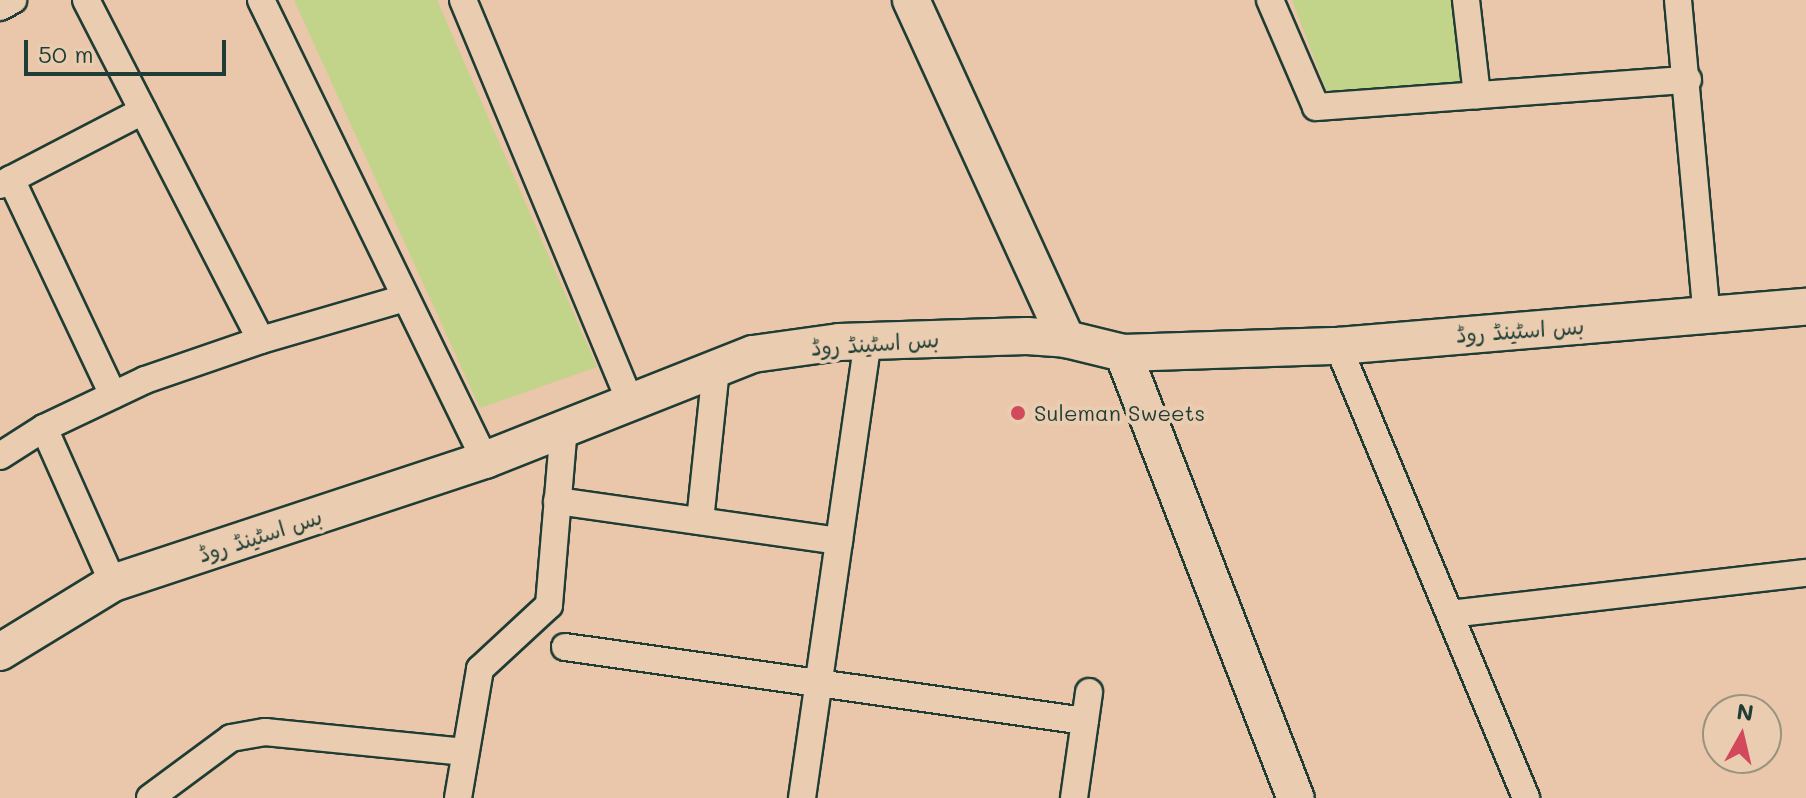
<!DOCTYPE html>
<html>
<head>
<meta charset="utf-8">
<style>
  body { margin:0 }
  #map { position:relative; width:1806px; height:798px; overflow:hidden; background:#eac6ab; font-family:Mali,"Playpen Sans Arabic",sans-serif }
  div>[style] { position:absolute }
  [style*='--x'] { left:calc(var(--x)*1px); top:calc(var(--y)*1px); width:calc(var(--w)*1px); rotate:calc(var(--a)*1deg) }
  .green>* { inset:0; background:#c1d489 }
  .roads { filter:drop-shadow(2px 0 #1f3d34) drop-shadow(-2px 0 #1f3d34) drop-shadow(0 2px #1f3d34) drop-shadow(0 -2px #1f3d34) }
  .street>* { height:26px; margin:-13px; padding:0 13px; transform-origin:13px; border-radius:13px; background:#eacdb1 }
  .secondary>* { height:36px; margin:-18px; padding:0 18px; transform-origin:18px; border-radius:18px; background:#eacdb1 }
  .dots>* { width:22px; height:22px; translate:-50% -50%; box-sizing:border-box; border:4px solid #eacdb1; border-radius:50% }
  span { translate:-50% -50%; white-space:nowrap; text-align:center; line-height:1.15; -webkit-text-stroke:8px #eacdb1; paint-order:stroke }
  .street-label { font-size:22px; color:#1f3d34 }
  .poi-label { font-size:22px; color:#1f3d34 }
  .left { translate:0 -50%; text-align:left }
  .north { position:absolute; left:1702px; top:694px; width:80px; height:80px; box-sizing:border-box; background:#eacdb1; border:2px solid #99937f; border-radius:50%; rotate:8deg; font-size:22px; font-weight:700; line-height:32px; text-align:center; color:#1f3d34 }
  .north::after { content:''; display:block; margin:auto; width:28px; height:36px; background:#d1495b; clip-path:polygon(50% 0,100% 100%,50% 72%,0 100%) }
  .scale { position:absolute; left:24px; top:40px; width:202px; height:36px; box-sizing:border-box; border:4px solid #1f3d34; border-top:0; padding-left:10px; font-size:24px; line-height:28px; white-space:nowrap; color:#1f3d34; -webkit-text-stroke:6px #eacdb1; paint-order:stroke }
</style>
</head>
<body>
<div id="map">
  <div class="green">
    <i style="clip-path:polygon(294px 0,437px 0,597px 367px,480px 408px)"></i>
    <i style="clip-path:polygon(1292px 0,1457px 0,1469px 84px,1327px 92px)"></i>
  </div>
  <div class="roads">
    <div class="street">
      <i style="--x:86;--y:0;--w:382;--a:62.8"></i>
      <i style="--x:261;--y:0;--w:512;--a:64.04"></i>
      <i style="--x:463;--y:0;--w:434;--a:67.4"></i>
      <i style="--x:1270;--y:0;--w:116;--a:66.7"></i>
      <i style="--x:1316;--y:107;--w:373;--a:-4.2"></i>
      <i style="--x:1466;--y:0;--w:96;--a:83.4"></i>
      <i style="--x:1678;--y:0;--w:317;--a:84.8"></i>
      <i style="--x:0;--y:7;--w:15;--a:-28"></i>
      <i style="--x:11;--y:179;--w:239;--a:64.7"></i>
      <i style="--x:0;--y:185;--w:161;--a:-27.4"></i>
      <i style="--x:1338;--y:346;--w:490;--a:67.4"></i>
      <i style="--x:44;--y:428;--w:170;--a:66"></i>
      <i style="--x:0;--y:456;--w:52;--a:-32.5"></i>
      <i style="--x:44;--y:428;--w:112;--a:-25.4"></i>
      <i style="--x:145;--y:380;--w:123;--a:-19"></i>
      <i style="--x:261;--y:340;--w:150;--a:-16.3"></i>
      <i style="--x:557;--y:501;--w:285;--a:8.1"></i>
      <i style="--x:700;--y:521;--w:154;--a:-84"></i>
      <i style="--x:1450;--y:614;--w:358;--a:-6.6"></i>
      <i style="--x:565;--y:647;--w:525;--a:8.1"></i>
      <i style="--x:150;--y:798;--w:101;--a:-36.5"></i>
      <i style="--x:231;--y:738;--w:35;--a:-10"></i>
      <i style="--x:265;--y:732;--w:201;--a:5.7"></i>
      <i style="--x:458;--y:798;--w:131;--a:-80.3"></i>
      <i style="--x:480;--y:669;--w:94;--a:-42.8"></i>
      <i style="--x:549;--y:605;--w:180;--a:-85.2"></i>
      <i style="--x:802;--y:798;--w:462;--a:-81.8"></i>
      <i style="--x:1074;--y:798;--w:107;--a:-81.9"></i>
    </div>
    <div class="secondary">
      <i style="--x:911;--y:0;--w:373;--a:65.4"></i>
      <i style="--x:1123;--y:353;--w:477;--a:68.8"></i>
      <i style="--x:0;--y:652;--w:132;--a:-31.4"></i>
      <i style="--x:113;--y:583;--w:392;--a:-18.3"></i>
      <i style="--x:485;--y:460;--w:288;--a:-21.6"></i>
      <i style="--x:753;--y:354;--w:87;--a:-7.9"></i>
      <i style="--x:839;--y:342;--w:188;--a:-1.8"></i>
      <i style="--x:1027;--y:336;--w:39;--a:4"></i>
      <i style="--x:1066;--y:339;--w:59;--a:13.8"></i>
      <i style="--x:1123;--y:353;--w:215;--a:-1.9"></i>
      <i style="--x:1338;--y:346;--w:470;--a:-4.8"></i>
    </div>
  </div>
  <div class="dots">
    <i style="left:1018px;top:413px;background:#d1495b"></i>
  </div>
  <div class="street-label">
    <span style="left:1520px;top:330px;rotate:-4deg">بس اسٹینڈ روڈ</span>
    <span style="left:875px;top:343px;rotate:-4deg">بس اسٹینڈ روڈ</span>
    <span style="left:260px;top:535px;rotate:-18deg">بس اسٹینڈ روڈ</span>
  </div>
  <div class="poi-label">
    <span class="left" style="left:1034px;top:413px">Suleman Sweets</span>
  </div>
  <div class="north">N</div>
  <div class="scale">50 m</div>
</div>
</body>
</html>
